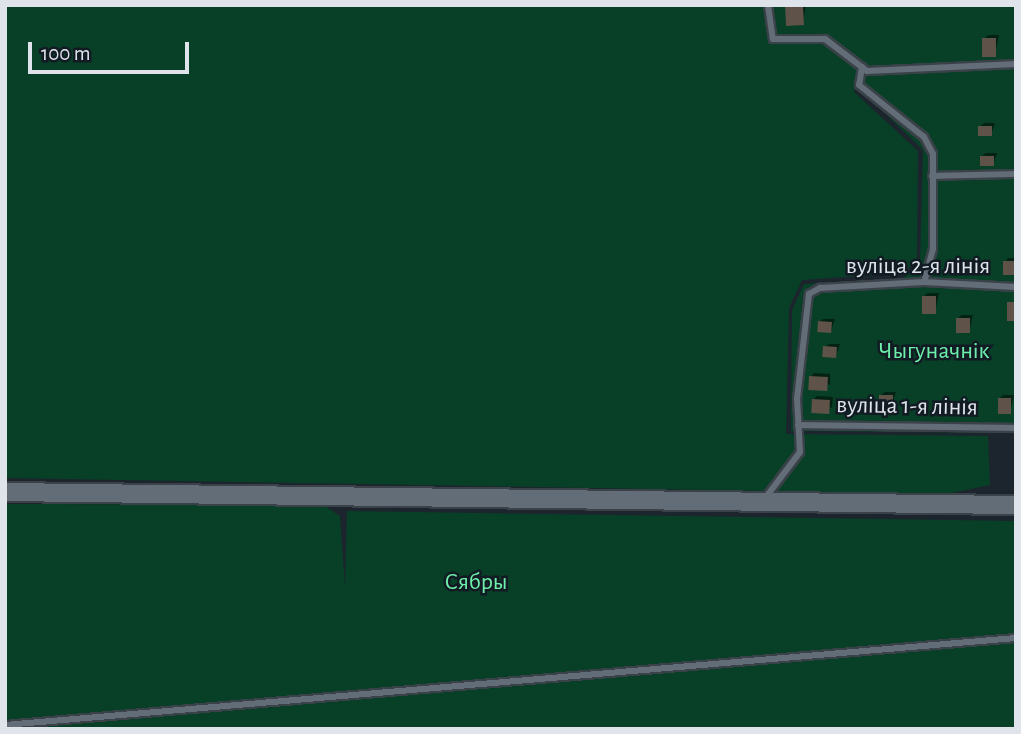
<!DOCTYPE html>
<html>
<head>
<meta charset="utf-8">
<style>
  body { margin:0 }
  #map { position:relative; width:1021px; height:734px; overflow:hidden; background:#1c252d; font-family:"Alegreya Sans",sans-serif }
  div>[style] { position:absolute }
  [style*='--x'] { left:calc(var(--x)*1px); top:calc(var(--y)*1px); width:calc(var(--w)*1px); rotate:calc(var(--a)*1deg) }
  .green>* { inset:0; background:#074026 }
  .shadow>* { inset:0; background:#0007 }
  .building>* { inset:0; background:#5e5249; transform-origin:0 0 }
  .roads { filter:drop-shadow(2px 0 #3a4148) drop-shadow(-2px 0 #3a4148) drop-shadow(0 2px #3a4148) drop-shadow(0 -2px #3a4148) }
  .service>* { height:6px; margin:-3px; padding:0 3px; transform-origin:3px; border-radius:3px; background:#636d78 }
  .secondary>* { height:18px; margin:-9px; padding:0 9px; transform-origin:9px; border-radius:9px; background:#636d78 }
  span { translate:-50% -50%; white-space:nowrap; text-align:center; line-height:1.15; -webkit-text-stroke:5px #121b24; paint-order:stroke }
  .street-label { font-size:24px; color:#dee4ea }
  .park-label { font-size:24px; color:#6deeaa }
  .frame { position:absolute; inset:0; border:7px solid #dee4ea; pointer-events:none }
  .scale { position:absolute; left:28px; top:42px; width:161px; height:32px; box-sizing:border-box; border:4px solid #dee4ea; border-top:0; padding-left:9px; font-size:21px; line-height:24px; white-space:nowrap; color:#dee4ea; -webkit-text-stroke:5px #121b24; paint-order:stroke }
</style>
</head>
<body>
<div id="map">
  <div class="green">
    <i style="clip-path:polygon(5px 5px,1016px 5px,1016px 433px,791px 431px,792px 310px,804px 284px,903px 278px,920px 264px,923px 150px,861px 90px,865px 66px,834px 49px,858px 67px,854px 92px,918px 151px,917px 261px,903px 273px,802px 280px,789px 308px,786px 434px,988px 436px,990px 485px,946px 494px,5px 478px)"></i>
    <i style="clip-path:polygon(5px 504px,323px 505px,340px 516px,345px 587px,347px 511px,1016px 521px,1016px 729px,5px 729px)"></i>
  </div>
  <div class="shadow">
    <i style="clip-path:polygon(806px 5px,803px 23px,787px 6px,788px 5px)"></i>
    <i style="clip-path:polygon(988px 35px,999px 35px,995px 55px,984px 39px)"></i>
    <i style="clip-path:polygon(984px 123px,995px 123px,991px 135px,980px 127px)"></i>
    <i style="clip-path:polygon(986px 153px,997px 153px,993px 165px,982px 156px)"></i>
    <i style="clip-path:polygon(1008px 258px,1016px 258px,1013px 273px,1005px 262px)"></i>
    <i style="clip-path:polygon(927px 293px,939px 293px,935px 313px,924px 296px)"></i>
    <i style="clip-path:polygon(962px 315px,973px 315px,969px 332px,958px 318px)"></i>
    <i style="clip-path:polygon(823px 319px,835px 319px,831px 331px,819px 322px)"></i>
    <i style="clip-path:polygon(829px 344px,840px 344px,836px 356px,825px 347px)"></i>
    <i style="clip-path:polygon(814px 373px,830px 374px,830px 385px,811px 377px)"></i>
    <i style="clip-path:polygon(885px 392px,896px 392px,892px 404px,881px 395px)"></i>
    <i style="clip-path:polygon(1003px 395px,1014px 395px,1010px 412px,999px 399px)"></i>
    <i style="clip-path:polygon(817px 396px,833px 397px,832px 408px,813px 400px)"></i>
  </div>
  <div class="building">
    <i style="left:803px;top:5px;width:20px;height:18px;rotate:87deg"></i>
    <i style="left:982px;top:38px;width:14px;height:19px"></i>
    <i style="left:978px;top:126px;width:14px;height:10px"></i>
    <i style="left:980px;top:156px;width:14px;height:10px"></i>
    <i style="left:1003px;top:261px;width:11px;height:14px"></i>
    <i style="left:922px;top:296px;width:14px;height:18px"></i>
    <i style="left:1007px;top:302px;width:9px;height:19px"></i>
    <i style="left:956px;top:318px;width:14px;height:15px"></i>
    <i style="left:818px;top:321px;width:14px;height:11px;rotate:4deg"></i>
    <i style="left:823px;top:346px;width:14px;height:11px;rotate:4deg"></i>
    <i style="left:809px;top:376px;width:19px;height:14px;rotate:3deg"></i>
    <i style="left:879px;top:395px;width:14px;height:10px"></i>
    <i style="left:998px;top:398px;width:13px;height:16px"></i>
    <i style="left:812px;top:399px;width:18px;height:14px;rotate:3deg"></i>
  </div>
  <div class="roads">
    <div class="service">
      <i style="--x:768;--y:5;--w:34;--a:82"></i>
      <i style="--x:773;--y:39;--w:52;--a:0"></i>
      <i style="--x:825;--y:39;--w:53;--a:37.3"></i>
      <i style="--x:867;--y:71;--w:149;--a:-2.7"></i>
      <i style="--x:862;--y:67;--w:18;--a:99"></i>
      <i style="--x:859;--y:85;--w:83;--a:38.7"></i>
      <i style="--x:924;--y:137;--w:19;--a:62"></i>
      <i style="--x:933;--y:154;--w:95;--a:90"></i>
      <i style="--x:933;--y:249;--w:34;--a:105"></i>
      <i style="--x:932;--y:176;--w:84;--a:-1.4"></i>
      <i style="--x:798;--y:425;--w:218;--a:0.8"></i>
      <i style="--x:766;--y:497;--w:56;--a:-52.9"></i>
      <i style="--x:800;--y:452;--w:53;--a:-93.2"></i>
      <i style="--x:797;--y:399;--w:106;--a:-83.5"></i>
      <i style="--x:809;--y:294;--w:13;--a:-29"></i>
      <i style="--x:820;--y:288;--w:104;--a:-3.3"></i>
      <i style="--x:924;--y:282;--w:92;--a:3.1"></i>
      <i style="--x:5;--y:725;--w:1015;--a:-4.92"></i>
    </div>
    <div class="secondary">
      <i style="--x:5;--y:492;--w:1011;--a:0.74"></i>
    </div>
  </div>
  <div class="street-label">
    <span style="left:918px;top:267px">вуліца 2-я лінія</span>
    <span style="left:907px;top:407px;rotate:1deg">вуліца 1-я лінія</span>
  </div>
  <div class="park-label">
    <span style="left:934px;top:352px">Чыгуначнік</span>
    <span style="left:476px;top:583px">Сябры</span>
  </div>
  <div class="frame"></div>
  <div class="scale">100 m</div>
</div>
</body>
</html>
